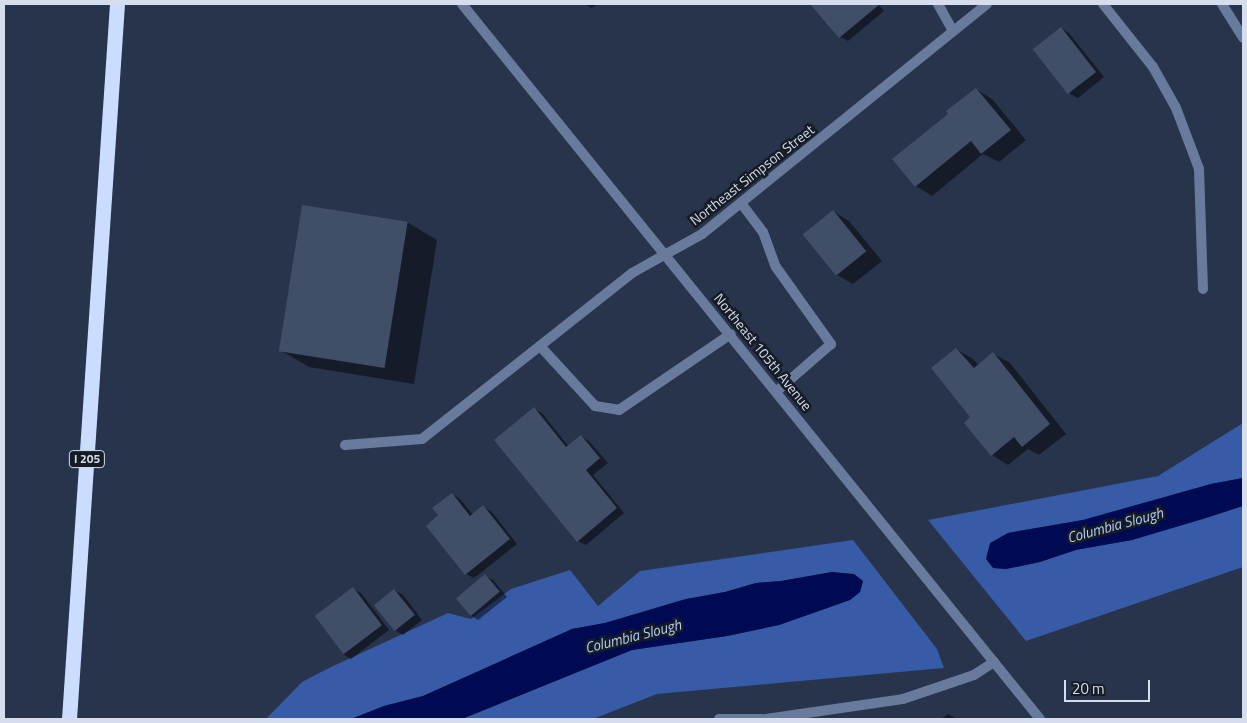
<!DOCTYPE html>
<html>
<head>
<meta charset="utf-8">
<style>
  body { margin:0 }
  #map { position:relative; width:1247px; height:723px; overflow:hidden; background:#28344b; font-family:"Titillium Web",sans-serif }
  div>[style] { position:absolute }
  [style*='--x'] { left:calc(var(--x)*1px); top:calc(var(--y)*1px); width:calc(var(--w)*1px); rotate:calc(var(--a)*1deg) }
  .forest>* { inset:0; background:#375ba6 }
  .water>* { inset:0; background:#000a52 }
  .shadow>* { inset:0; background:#0007 }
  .building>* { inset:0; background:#414e67; transform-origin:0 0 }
  .service>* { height:10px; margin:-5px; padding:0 5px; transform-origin:5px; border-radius:5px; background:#697b9d }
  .minor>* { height:10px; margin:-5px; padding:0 5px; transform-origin:5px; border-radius:5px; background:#697b9d }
  .tertiary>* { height:10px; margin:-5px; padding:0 5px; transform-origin:5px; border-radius:5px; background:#697b9d }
  .motorway>* { height:15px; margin:-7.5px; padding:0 7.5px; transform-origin:7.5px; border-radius:7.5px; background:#caddff }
  span { translate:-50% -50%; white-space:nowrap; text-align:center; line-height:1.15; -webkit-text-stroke:5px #161c26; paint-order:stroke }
  .shield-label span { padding:1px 4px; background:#161c26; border:1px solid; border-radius:4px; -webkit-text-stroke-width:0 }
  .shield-label { font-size:12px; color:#d6deed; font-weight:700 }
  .street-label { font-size:14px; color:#d6deed }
  .water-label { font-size:15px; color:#b5cbf4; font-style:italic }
  .frame { position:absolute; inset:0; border:5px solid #d6deed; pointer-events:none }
  .scale { position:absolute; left:1064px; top:680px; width:86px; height:22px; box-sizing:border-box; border:2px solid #d6deed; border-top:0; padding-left:6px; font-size:15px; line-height:18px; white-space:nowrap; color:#d6deed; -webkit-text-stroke:4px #161c26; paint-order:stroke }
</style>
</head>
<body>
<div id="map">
  <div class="forest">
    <i style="clip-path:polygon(1243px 423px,1243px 478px,1211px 484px,1083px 520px,1008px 533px,993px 568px,1006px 569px,1040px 562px,1076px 549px,1132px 540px,1243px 506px,1243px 567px,1026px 641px,928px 520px,1158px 476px)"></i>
    <i style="clip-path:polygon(853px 540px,937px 649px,944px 668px,657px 694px,593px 719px,462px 719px,632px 650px,727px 636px,779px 625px,850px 600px,860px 592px,863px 581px,855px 575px,832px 572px,781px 581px,756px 583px,725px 592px,686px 599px,605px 623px,572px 629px,423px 696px,384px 706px,351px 719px,266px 719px,302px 682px,329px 668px,448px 613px,471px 619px,511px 589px,570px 570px,598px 606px,640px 571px)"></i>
  </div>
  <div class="water">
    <i style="clip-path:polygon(1243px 478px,1243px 506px,1203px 519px,1132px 540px,1076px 550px,1040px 562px,1006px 569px,993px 568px,986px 559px,990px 543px,1008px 533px,1083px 520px,1211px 484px)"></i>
    <i style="clip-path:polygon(832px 572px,854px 574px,863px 581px,860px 592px,850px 600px,779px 625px,727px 636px,632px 650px,462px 719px,351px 719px,384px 706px,423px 696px,572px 629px,605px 623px,686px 599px,725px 592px,756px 583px,781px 581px)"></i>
  </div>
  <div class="shadow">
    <i style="clip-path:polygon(584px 4px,597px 4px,592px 8px)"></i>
    <i style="clip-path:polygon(830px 4px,878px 4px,884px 11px,848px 41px,840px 37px,819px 13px)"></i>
    <i style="clip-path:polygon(1061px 28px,1069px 33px,1104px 77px,1078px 98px,1070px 94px)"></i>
    <i style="clip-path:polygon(976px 89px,992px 99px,1026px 140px,999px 162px,983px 154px,932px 196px,916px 186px,950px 114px)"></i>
    <i style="clip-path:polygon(833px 211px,849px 221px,882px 261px,853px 284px,837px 275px)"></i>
    <i style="clip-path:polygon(407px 222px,437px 240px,414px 384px,309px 367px,280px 350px)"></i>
    <i style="clip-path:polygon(956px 349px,973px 359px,979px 366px,994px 354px,1010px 363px,1066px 434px,1039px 455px,1028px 449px,1008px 465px,992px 455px,965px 423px,972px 417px)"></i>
    <i style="clip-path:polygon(534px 409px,542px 413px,569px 447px,581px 436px,589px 441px,608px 463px,593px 475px,624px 513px,586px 545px,578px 541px)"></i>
    <i style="clip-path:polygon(452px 494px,460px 499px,473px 515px,483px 507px,491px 511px,517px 544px,474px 578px,466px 574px,440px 516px)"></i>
    <i style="clip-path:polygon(485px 576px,493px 580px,507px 597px,478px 620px,470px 615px,457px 598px)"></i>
    <i style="clip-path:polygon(353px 589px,361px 593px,389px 630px,351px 659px,343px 654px)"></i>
    <i style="clip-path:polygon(394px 590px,403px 595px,422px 620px,403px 635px,395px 630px)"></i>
    <i style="clip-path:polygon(948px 714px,957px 719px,941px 719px)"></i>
  </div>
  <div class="building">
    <i style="clip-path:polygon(810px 4px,880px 4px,839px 38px)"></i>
    <i style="left:1061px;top:27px;width:57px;height:36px;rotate:52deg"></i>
    <i style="clip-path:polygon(976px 88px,1011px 130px,981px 154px,971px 141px,915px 187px,892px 159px,948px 114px,946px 111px)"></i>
    <i style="left:302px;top:205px;width:107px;height:148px;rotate:9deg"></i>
    <i style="left:833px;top:210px;width:53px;height:39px;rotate:51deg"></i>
    <i style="clip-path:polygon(956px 348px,974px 368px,993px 352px,1050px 424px,1022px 447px,1014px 437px,991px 456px,964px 423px,970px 417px,931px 368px)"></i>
    <i style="clip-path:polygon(534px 407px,566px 447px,581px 435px,600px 458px,586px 470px,617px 508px,577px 542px,494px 440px)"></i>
    <i style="clip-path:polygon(452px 493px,470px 516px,483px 505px,510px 539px,465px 575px,426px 526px,438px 515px,432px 508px)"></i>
    <i style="left:485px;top:574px;width:23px;height:38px;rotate:50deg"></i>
    <i style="left:353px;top:587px;width:48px;height:48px;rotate:53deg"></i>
    <i style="left:394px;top:589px;width:33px;height:26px;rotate:51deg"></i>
  </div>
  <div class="service">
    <i style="--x:938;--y:4;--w:31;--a:61"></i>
    <i style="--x:1103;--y:4;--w:80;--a:51.6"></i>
    <i style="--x:1153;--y:67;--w:47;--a:60.7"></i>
    <i style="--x:1176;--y:108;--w:65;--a:69.3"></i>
    <i style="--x:1199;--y:169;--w:120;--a:88.1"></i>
    <i style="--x:1222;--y:4;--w:40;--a:58"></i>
    <i style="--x:741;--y:203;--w:36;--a:53"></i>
    <i style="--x:763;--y:232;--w:37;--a:70"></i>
    <i style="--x:776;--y:267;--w:95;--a:54.5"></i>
    <i style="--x:831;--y:344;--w:72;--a:139"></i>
    <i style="--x:540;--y:346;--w:81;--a:47.5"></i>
    <i style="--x:595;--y:406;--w:24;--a:9"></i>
    <i style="--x:619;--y:410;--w:135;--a:-34.2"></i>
    <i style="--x:719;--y:719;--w:43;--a:0"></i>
    <i style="--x:766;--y:719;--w:138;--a:-8.3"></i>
    <i style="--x:903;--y:699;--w:75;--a:-18.7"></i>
    <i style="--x:974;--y:675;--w:24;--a:-33"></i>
  </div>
  <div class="minor">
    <i style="--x:345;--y:445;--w:77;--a:-4.5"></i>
    <i style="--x:422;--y:439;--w:268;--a:-38.3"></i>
    <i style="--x:632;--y:273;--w:80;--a:-29.1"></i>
    <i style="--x:702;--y:234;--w:366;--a:-38.9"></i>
  </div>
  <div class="tertiary">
    <i style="--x:462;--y:4;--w:919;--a:51.05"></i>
  </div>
  <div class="motorway">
    <i style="--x:69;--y:719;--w:717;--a:-86.16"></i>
  </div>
  <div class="shield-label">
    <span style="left:87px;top:459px">I 205</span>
  </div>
  <div class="street-label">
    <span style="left:752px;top:175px;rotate:-38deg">Northeast Simpson Street</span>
    <span style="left:763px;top:352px;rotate:51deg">Northeast 105th Avenue</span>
  </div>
  <div class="water-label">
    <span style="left:1115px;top:525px;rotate:-15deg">Columbia Slough</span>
    <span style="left:633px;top:636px;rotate:-14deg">Columbia Slough</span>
  </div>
  <div class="frame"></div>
  <div class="scale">20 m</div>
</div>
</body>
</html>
